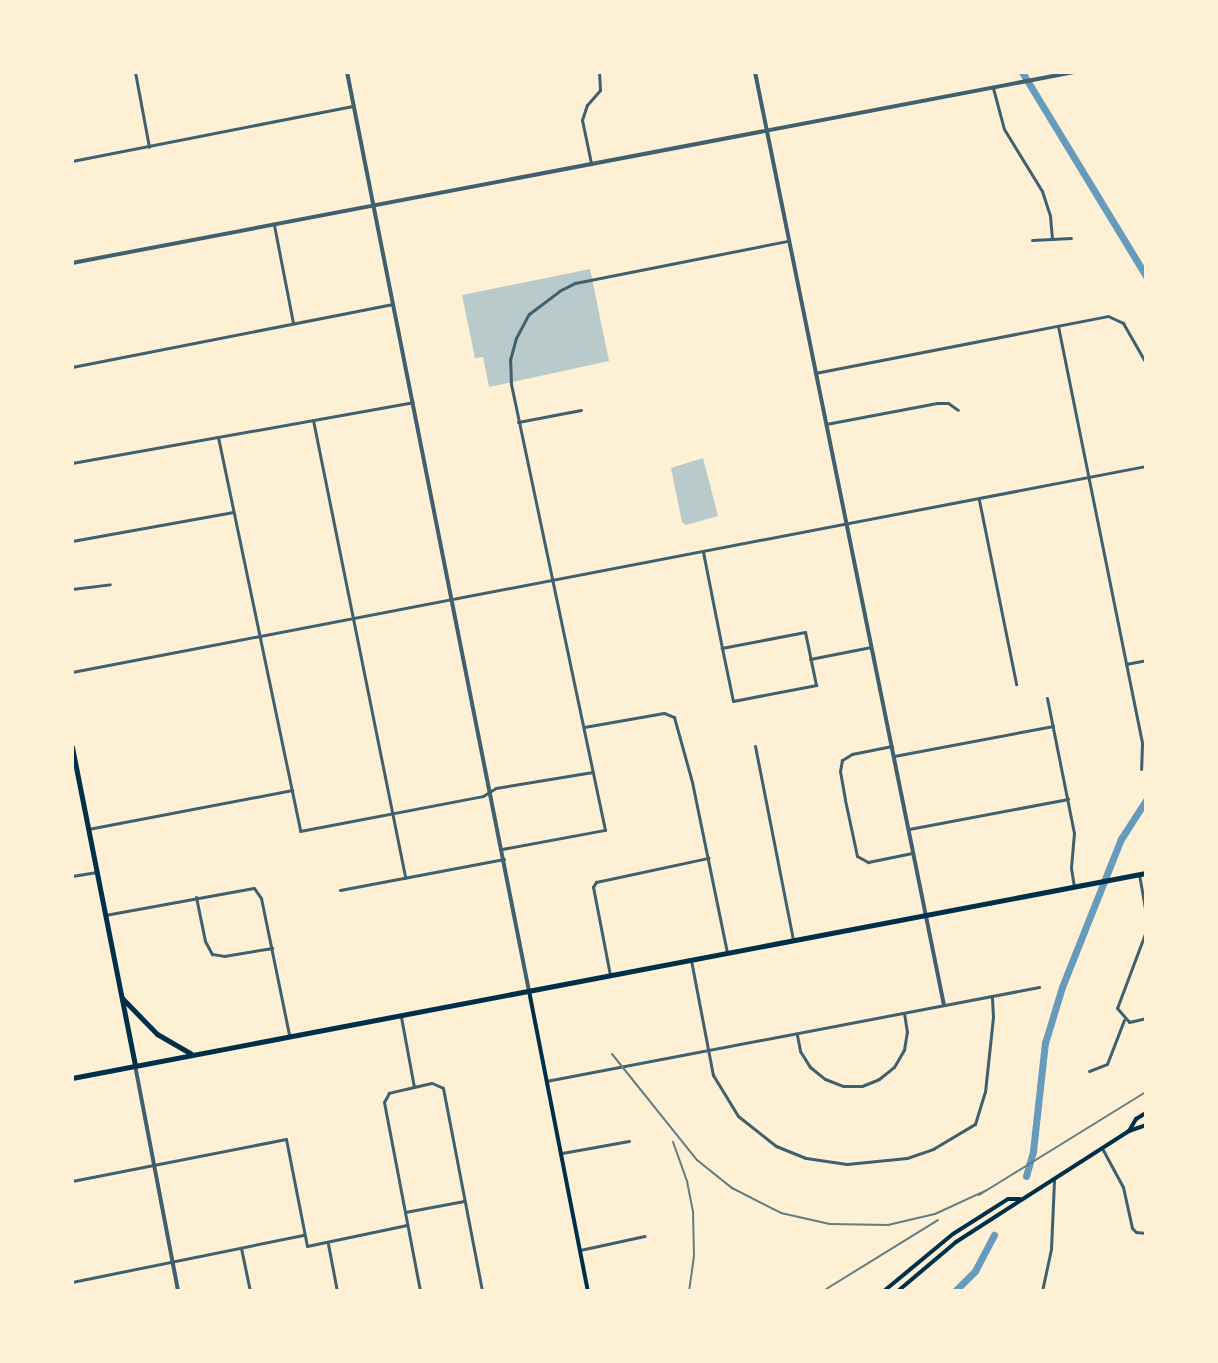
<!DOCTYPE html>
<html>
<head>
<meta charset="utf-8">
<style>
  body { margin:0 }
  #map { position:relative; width:1218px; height:1363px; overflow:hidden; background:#fdf0d5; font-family:Jost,sans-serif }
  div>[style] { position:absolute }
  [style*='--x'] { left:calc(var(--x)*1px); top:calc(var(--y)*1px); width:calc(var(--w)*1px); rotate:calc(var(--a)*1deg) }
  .green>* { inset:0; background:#b9caca }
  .canal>* { height:7px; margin:-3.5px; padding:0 3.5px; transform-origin:3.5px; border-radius:3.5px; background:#669bbc }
  .minor>* { height:3px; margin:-1.5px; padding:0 1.5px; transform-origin:1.5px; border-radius:1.5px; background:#3f606c }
  .tertiary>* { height:4px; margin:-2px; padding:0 2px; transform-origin:2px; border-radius:2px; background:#3f606c }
  .secondary>* { height:4px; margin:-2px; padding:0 2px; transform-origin:2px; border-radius:2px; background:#003049 }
  .primary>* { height:5px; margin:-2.5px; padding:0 2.5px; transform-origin:2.5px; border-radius:2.5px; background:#003049 }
  .rail>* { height:2px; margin:-1px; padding:0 1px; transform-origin:1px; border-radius:1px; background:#657d81 }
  span { translate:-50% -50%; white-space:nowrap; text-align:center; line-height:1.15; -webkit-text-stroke:6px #fdf0d5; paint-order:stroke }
  .frame { position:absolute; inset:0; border:74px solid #fdf0d5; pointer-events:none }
</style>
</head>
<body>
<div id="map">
  <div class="green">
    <i style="clip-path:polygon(590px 269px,609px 361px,489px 387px,483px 357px,475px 358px,462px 295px)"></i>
    <i style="clip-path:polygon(703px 458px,718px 516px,686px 525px,682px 522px,671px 468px)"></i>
  </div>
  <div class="canal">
    <i style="--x:1022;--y:72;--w:239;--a:58.7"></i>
    <i style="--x:1026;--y:1176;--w:26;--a:-74"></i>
    <i style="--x:1033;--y:1151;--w:109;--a:-83.7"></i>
    <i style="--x:1045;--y:1043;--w:59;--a:-73.1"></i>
    <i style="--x:1062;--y:987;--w:159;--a:-68.3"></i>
    <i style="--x:1121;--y:839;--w:46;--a:-57.3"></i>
    <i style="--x:955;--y:1291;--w:28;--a:-45"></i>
    <i style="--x:975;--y:1271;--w:41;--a:-62.2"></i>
  </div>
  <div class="minor">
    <i style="--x:135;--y:72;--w:76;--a:79.4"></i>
    <i style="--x:993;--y:88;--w:42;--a:75"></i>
    <i style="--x:1004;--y:129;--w:73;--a:58.5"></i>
    <i style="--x:1042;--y:191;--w:26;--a:72"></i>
    <i style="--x:1050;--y:216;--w:23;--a:85"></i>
    <i style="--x:72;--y:161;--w:286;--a:-11.1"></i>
    <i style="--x:591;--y:163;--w:44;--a:-101.8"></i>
    <i style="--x:582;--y:120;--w:16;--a:-72"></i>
    <i style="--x:587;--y:105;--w:20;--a:-49"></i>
    <i style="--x:600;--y:90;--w:18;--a:-93"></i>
    <i style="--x:274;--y:225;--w:100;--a:79"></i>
    <i style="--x:1032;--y:240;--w:39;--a:-3"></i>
    <i style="--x:1058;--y:326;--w:426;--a:78.6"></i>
    <i style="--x:1142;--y:744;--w:25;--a:92"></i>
    <i style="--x:72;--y:367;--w:327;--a:-11.1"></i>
    <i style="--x:815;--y:373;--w:298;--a:-11"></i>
    <i style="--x:1108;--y:316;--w:17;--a:25"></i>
    <i style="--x:1123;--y:323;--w:46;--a:60.1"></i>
    <i style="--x:313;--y:420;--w:467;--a:78.6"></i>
    <i style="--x:518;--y:422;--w:64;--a:-10.8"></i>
    <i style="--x:826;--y:424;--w:113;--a:-10.7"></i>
    <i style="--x:937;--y:403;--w:11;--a:0"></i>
    <i style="--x:948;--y:403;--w:12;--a:35"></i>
    <i style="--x:218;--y:437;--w:402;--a:78.2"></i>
    <i style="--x:300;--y:831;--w:186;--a:-10.8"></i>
    <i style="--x:483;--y:796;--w:15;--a:-32"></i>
    <i style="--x:496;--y:788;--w:98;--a:-9.4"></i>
    <i style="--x:72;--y:463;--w:346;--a:-10.1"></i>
    <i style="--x:979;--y:500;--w:188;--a:78.6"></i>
    <i style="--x:72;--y:541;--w:164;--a:-10.2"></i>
    <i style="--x:703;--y:551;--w:6;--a:81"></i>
    <i style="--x:704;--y:557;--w:93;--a:78.8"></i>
    <i style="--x:722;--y:648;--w:54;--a:78.3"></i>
    <i style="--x:733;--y:701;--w:85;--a:-10.9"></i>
    <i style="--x:816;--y:685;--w:54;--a:-101.7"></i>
    <i style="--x:805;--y:632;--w:85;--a:169.1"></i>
    <i style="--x:72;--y:589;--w:38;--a:-7"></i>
    <i style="--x:810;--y:659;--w:62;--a:-11.1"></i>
    <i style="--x:1126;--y:664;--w:20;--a:-11"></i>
    <i style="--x:72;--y:672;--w:1094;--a:-10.86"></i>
    <i style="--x:1047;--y:698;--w:138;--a:78.7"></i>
    <i style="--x:1074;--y:833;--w:35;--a:95"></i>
    <i style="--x:1071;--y:868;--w:18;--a:81"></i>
    <i style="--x:584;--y:727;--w:81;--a:-9.9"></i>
    <i style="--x:664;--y:713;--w:11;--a:22"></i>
    <i style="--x:674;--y:717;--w:67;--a:74.5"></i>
    <i style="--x:692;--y:782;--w:175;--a:78.4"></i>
    <i style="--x:755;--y:746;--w:198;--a:78.9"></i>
    <i style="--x:892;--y:746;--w:41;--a:168.7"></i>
    <i style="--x:852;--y:754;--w:12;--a:149"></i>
    <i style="--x:842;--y:760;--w:11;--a:100"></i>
    <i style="--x:840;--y:771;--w:29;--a:80"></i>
    <i style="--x:845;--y:800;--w:57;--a:77.9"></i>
    <i style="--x:857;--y:856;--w:13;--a:29"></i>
    <i style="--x:868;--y:862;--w:45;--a:-11.6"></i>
    <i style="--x:894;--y:756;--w:162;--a:-10.7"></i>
    <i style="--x:88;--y:829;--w:208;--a:-10.8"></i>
    <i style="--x:909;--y:829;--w:162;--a:-10.7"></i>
    <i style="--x:502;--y:849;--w:105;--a:-10.5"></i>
    <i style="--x:605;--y:830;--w:456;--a:-101.9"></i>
    <i style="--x:511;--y:384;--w:24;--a:-92"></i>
    <i style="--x:510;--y:360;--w:23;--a:-75"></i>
    <i style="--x:516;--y:338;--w:27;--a:-62"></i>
    <i style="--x:529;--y:314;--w:38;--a:-37"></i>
    <i style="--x:559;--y:291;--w:18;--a:-27"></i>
    <i style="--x:575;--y:283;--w:217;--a:-11.2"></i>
    <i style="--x:1139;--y:874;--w:41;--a:80.1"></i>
    <i style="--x:72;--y:876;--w:25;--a:-9"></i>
    <i style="--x:340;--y:890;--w:167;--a:-10.7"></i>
    <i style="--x:196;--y:897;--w:45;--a:78.4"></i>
    <i style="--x:205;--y:941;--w:15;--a:62"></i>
    <i style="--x:212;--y:954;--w:12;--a:9"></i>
    <i style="--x:224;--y:956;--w:49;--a:-9.5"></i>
    <i style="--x:105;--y:915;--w:151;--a:-10.3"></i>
    <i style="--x:254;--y:888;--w:12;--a:55"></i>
    <i style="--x:261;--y:898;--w:140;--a:78.4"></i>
    <i style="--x:1146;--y:931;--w:82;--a:110.6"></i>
    <i style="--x:1117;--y:1008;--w:18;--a:49"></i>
    <i style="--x:1129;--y:1022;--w:17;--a:-13"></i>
    <i style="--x:691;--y:960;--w:117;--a:79.2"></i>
    <i style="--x:713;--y:1075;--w:48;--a:58.6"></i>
    <i style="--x:738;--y:1116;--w:48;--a:38.3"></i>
    <i style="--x:776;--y:1146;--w:32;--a:22"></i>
    <i style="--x:806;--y:1158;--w:41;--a:8.3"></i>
    <i style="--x:847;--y:1164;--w:60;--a:-5.7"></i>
    <i style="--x:907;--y:1158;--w:28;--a:-19"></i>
    <i style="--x:933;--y:1149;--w:49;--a:-30.8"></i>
    <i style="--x:975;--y:1124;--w:34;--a:-73"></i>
    <i style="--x:985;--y:1092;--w:75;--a:-83.9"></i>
    <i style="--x:993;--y:1017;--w:21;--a:-93"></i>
    <i style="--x:610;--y:975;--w:90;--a:-100.9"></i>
    <i style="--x:593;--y:887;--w:6;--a:-59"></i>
    <i style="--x:596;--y:882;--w:115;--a:-12.1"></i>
    <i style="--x:401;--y:1017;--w:71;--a:79.5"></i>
    <i style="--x:414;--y:1087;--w:18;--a:-13"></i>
    <i style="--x:432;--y:1083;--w:12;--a:24"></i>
    <i style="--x:443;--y:1088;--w:207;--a:79.1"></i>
    <i style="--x:797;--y:1035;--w:16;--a:79"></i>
    <i style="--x:800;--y:1051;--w:19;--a:58"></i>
    <i style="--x:810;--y:1067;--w:19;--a:39"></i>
    <i style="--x:825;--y:1079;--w:19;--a:21"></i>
    <i style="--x:843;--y:1086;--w:19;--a:0"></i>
    <i style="--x:862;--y:1086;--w:18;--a:-22"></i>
    <i style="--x:879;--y:1079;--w:19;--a:-39"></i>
    <i style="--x:894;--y:1067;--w:20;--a:-60"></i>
    <i style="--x:904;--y:1050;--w:18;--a:-81"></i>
    <i style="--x:907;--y:1032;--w:19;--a:-99"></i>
    <i style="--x:1089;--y:1071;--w:19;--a:-21"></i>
    <i style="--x:1107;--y:1064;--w:47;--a:-68.9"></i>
    <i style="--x:546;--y:1081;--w:502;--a:-10.79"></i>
    <i style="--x:414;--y:1087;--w:26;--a:167"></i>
    <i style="--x:389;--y:1093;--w:10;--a:119"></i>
    <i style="--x:384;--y:1102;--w:192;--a:79.2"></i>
    <i style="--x:1103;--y:1150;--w:42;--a:61.6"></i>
    <i style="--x:1123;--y:1187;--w:42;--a:77.6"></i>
    <i style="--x:1132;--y:1228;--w:6;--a:45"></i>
    <i style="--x:1136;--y:1232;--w:10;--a:6"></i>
    <i style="--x:562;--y:1153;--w:68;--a:-10.2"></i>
    <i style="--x:72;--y:1181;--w:218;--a:-11.1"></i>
    <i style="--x:286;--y:1139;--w:109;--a:78.9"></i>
    <i style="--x:307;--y:1246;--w:102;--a:-11.9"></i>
    <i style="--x:405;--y:1212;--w:60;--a:-10.6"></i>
    <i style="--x:328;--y:1244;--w:48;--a:79.2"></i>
    <i style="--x:241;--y:1248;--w:44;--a:78.2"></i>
    <i style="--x:580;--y:1250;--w:66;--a:-12.2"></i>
    <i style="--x:72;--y:1282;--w:237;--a:-11.5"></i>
    <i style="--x:1042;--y:1291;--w:43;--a:-77.9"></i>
    <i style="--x:1051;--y:1249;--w:69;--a:-87.5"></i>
  </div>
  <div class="tertiary">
    <i style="--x:347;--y:72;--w:937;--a:78.8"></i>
    <i style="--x:755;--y:72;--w:952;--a:78.55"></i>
    <i style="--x:72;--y:263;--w:1020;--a:-10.79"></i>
    <i style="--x:135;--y:1065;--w:230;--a:79.2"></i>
  </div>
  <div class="secondary">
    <i style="--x:529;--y:991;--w:306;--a:78.9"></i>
    <i style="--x:1129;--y:1131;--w:14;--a:-60"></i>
    <i style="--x:1136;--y:1119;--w:12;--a:-31"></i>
    <i style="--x:884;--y:1291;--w:89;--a:-39.6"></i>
    <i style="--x:953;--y:1234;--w:65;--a:-32.5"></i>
    <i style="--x:1008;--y:1199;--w:12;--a:0"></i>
    <i style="--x:898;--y:1291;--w:76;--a:-40.2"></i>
    <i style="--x:956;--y:1242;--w:206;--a:-32.7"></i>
    <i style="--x:1129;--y:1131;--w:18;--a:-19"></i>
  </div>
  <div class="primary">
    <i style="--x:72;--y:747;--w:324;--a:78.8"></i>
    <i style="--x:122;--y:998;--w:50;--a:45.8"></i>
    <i style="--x:157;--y:1034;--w:39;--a:30"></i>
    <i style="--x:72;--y:1078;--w:1093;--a:-10.81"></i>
  </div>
  <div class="rail">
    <i style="--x:612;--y:1054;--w:136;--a:51.3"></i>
    <i style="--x:697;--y:1160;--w:45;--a:38.7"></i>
    <i style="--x:732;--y:1188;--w:55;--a:27"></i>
    <i style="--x:781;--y:1213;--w:50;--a:12.7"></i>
    <i style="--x:830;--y:1224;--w:58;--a:1"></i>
    <i style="--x:888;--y:1225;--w:48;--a:-13.2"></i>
    <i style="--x:935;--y:1214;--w:57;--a:-24.8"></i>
    <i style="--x:673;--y:1142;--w:41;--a:70.3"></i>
    <i style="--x:687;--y:1181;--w:32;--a:79"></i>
    <i style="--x:693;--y:1212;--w:44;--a:88.7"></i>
    <i style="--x:694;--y:1256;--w:35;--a:98"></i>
    <i style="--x:979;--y:1195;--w:196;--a:-31.7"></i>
    <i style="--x:823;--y:1291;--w:135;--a:-31.7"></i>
  </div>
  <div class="frame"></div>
</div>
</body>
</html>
